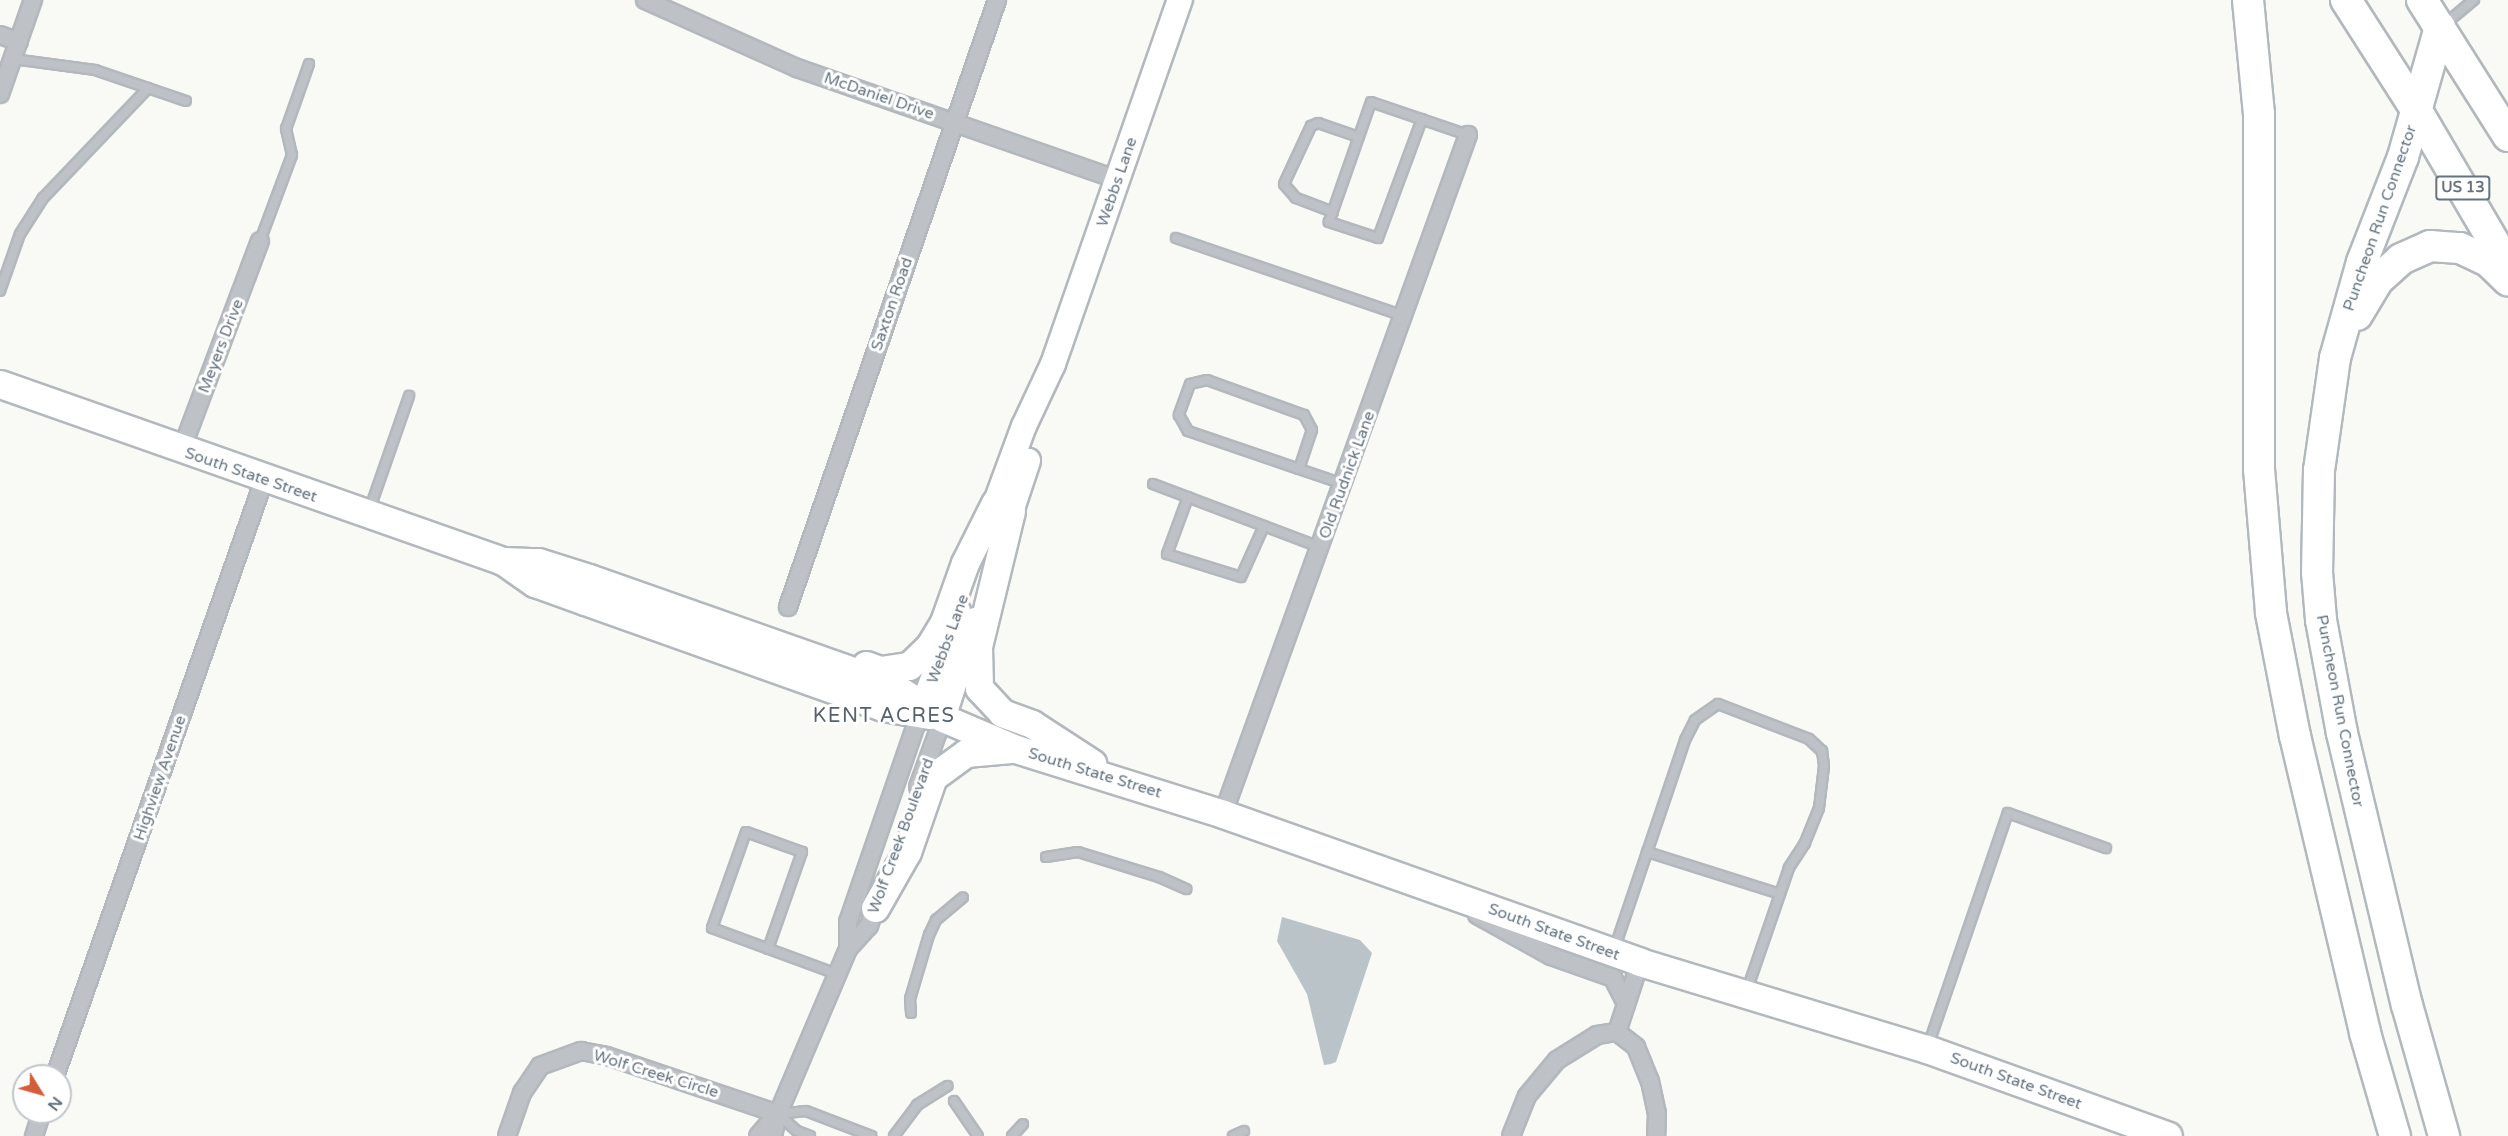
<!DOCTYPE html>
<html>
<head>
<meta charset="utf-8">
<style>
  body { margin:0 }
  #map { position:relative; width:2508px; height:1136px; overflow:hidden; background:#f9f9f6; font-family:"Varela Round",sans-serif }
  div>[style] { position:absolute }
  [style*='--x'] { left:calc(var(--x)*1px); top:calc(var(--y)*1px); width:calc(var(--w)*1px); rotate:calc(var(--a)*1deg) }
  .water>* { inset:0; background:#bac4c8 }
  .roads { filter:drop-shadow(2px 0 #b3b8bd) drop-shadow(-2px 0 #b3b8bd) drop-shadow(0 2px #b3b8bd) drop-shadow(0 -2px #b3b8bd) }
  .lane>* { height:8px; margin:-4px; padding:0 4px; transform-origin:4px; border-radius:4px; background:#bec2c6 }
  .street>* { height:16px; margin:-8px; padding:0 8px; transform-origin:8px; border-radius:8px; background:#bec2c6 }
  .secondary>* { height:24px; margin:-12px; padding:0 12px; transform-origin:12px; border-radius:12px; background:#fff }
  .primary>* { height:27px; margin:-13.5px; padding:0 13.5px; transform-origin:13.5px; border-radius:13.5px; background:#fff }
  .highway>* { height:30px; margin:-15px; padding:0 15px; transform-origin:15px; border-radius:15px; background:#fff }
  span { translate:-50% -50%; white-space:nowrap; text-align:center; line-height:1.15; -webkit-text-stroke:6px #fff; paint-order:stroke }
  .shield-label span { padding:2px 4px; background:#fff; border:2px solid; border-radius:4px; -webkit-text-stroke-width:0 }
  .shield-label { font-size:15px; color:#66747f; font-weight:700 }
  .street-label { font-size:16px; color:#66747f }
  .quarter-label { font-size:20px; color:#57626b; letter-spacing:1.5px }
  .north { position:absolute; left:12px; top:1064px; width:60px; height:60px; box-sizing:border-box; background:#fff; border:2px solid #c2c7cc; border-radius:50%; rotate:127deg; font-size:16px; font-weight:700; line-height:24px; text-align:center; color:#66747f }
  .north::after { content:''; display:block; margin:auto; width:21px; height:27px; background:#d55e3a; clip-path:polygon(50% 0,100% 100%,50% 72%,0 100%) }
</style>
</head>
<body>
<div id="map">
  <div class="water">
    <i style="clip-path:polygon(1282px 917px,1360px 940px,1372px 953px,1336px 1062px,1331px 1064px,1324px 1065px,1307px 994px,1277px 941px)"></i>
  </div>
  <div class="roads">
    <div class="lane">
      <i style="--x:2445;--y:24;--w:38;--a:-40"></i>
      <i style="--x:13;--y:59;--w:83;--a:7.6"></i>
      <i style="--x:95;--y:70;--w:96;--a:18.8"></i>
      <i style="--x:1422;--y:119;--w:127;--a:110.3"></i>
      <i style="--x:1378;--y:238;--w:52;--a:-161.9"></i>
      <i style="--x:1329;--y:222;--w:127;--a:-70.7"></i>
      <i style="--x:1371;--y:102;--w:102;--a:18.8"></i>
      <i style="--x:1333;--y:212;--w:40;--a:-159"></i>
      <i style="--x:1296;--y:198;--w:18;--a:-131"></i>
      <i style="--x:1284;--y:184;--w:64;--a:-65"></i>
      <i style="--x:1311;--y:126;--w:8;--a:-23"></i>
      <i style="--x:1318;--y:123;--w:43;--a:18.9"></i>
      <i style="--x:1176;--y:238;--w:241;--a:18.9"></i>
      <i style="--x:260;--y:241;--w:92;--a:-69.6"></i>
      <i style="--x:292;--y:155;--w:27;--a:-103"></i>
      <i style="--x:286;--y:129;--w:69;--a:-70.5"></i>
      <i style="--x:0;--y:291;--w:60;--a:-70.7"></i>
      <i style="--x:20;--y:234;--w:43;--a:-57.4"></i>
      <i style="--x:43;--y:198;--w:152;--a:-46.3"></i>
      <i style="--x:1299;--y:469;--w:41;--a:-71.6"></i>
      <i style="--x:1312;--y:430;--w:17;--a:-118"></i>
      <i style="--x:1304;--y:415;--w:103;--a:-160.2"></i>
      <i style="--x:1207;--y:380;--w:17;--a:167"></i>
      <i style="--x:1190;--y:384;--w:33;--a:110"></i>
      <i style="--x:1179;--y:415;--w:18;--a:61"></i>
      <i style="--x:1188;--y:431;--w:117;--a:18.9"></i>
      <i style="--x:1299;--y:469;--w:46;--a:18.8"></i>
      <i style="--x:1153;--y:484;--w:178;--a:20.7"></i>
      <i style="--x:1188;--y:497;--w:61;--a:110.2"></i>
      <i style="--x:1167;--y:554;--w:77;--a:17.3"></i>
      <i style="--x:1241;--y:577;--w:56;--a:-65.7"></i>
      <i style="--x:369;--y:511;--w:122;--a:-70.8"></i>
      <i style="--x:1647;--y:852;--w:139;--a:17.5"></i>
      <i style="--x:1046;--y:857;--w:32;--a:-9"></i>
      <i style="--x:1078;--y:852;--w:85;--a:17.2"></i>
      <i style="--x:1159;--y:877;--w:30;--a:24"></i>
      <i style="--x:768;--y:949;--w:103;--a:-70.7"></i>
      <i style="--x:802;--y:852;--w:59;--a:-160.3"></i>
      <i style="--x:746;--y:832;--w:102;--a:109.5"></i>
      <i style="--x:712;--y:928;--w:133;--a:20.2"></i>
      <i style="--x:1614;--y:950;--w:222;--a:-71.3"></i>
      <i style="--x:1685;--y:740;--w:22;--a:-63"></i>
      <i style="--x:1695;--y:720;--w:28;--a:-35"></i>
      <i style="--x:1718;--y:704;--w:97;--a:21"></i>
      <i style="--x:1809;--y:739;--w:18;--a:43"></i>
      <i style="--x:1822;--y:751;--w:15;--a:82"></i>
      <i style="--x:1824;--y:766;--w:42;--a:96.8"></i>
      <i style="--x:1819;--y:808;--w:38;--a:112"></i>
      <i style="--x:1805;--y:843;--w:30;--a:123"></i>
      <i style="--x:1789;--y:868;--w:129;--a:109"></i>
      <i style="--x:911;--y:1013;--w:14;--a:-94"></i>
      <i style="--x:910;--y:999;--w:67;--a:-73.5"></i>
      <i style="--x:929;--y:935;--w:17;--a:-65"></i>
      <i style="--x:936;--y:920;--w:35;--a:-40"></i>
      <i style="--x:1928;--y:1046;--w:246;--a:-71.1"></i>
      <i style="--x:2008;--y:813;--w:104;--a:19.7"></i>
      <i style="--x:954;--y:1101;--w:42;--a:55.6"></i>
      <i style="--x:778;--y:1114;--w:28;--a:-6"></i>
      <i style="--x:806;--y:1111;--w:70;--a:21"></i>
      <i style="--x:778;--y:1114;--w:25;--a:42"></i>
      <i style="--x:797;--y:1131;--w:14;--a:21"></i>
      <i style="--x:894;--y:1136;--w:39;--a:-53"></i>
      <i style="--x:917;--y:1105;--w:36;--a:-32"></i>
      <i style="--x:1012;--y:1136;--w:16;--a:-47"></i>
      <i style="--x:1233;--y:1136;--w:12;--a:-24"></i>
    </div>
    <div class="street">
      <i style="--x:645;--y:0;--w:167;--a:24.1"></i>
      <i style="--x:797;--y:68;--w:340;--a:19.2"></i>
      <i style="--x:0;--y:35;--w:20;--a:20"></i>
      <i style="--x:0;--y:94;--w:100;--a:-70.7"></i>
      <i style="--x:181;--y:451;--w:224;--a:-69.4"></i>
      <i style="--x:788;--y:607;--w:642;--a:-71"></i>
      <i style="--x:918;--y:787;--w:73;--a:-70.1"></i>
      <i style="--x:1223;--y:814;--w:722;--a:-70.16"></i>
      <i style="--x:1477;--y:915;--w:85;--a:29"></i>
      <i style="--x:1551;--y:956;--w:66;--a:19.5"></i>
      <i style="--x:1613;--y:978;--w:29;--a:63"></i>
      <i style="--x:848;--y:949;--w:27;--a:-90"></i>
      <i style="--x:848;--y:922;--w:221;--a:-71"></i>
      <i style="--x:1617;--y:1032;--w:74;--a:-71.8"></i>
      <i style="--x:55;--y:1076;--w:632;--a:-70.68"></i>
      <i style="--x:34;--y:1136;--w:25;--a:-72"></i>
      <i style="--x:507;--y:1136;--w:46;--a:-70.8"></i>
      <i style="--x:522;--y:1093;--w:32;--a:-56"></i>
      <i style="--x:540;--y:1066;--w:44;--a:-20.1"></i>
      <i style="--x:581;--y:1051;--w:26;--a:11"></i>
      <i style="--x:607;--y:1056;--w:181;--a:18.7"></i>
      <i style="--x:758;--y:1136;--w:29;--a:-49"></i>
      <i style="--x:773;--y:1136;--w:23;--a:-77"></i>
      <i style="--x:778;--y:1114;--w:179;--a:-67"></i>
      <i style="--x:848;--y:949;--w:31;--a:-48"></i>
      <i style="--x:869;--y:926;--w:28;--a:-72"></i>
      <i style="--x:1511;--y:1136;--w:43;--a:-68.2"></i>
      <i style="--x:1527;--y:1096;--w:47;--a:-50.2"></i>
      <i style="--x:1557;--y:1060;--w:47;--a:-32"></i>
      <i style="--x:1597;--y:1035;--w:20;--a:-9"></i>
      <i style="--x:1617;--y:1032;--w:24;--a:38"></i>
      <i style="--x:1636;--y:1047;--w:37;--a:68"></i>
      <i style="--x:1650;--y:1081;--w:33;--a:78"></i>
      <i style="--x:1657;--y:1113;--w:23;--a:92"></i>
    </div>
    <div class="secondary">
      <i style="--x:989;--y:521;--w:101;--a:-69.8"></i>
      <i style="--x:1024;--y:426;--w:68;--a:-64.9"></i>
      <i style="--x:1053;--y:364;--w:386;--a:-70.8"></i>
      <i style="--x:1005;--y:530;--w:73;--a:-71.6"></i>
      <i style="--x:920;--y:713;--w:109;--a:-69.6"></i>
      <i style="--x:943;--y:718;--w:103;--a:-71.9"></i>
    </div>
    <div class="primary">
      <i style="--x:0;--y:384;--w:533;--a:19.39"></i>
      <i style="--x:503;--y:561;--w:35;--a:2"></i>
      <i style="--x:538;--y:562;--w:53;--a:17.4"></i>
      <i style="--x:589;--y:578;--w:319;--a:19.4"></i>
      <i style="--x:890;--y:684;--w:63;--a:32.7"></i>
      <i style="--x:943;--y:718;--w:79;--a:23"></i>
      <i style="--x:1016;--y:749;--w:217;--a:17.4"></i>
      <i style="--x:1223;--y:814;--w:442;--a:19.5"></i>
      <i style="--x:1640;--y:962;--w:300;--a:16.9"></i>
      <i style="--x:1927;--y:1049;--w:256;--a:19.8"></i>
      <i style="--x:1011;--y:511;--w:139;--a:103.7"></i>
      <i style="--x:978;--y:646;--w:42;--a:88.6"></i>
      <i style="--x:979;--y:688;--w:34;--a:47"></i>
      <i style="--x:1002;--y:713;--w:32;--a:20"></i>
      <i style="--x:1032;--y:724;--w:72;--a:33"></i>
      <i style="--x:503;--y:561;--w:39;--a:35"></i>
      <i style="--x:535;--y:583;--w:53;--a:19.8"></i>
      <i style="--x:585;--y:601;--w:316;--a:19.6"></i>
      <i style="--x:883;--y:707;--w:48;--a:9.7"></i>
      <i style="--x:866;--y:665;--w:15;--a:20"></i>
      <i style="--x:880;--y:670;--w:29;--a:-8"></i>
      <i style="--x:909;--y:666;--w:28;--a:-44"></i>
      <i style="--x:929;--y:647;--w:29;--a:-59"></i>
      <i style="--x:944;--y:622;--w:63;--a:-70.4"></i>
      <i style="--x:965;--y:563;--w:67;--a:-63.4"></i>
      <i style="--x:875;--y:908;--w:64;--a:-60.3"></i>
      <i style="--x:907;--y:852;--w:79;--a:-70.9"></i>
      <i style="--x:933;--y:777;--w:41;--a:-36"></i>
      <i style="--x:966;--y:753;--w:45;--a:-5.1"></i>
    </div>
    <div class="highway">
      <i style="--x:2248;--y:0;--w:115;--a:84.5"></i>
      <i style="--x:2259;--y:114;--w:355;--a:90"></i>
      <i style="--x:2259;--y:469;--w:144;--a:85.2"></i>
      <i style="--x:2271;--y:613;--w:125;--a:79"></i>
      <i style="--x:2295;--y:736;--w:305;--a:76.7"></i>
      <i style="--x:2365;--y:1033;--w:107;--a:73.8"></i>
      <i style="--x:2346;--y:0;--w:132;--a:57.4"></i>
      <i style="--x:2417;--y:111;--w:180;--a:59.6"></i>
      <i style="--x:2422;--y:0;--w:161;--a:57.7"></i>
      <i style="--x:2440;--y:27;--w:135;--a:105.9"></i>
      <i style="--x:2403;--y:157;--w:113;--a:111.3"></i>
      <i style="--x:2362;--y:262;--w:100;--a:105.7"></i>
      <i style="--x:2335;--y:358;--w:113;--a:98.1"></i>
      <i style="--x:2319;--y:470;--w:102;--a:91.1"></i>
      <i style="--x:2317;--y:572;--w:48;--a:85.2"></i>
      <i style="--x:2321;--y:620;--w:115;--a:79.5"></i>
      <i style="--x:2342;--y:733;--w:280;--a:76.6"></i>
      <i style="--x:2407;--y:1005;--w:136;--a:74.2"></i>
      <i style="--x:2357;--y:315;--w:41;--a:-59"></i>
      <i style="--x:2378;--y:280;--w:31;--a:-42"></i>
      <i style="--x:2401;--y:259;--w:32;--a:-24"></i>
      <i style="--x:2430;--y:246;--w:30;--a:4"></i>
      <i style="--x:2460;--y:248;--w:31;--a:25"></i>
      <i style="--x:2488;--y:261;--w:28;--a:44"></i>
    </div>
  </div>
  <div class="shield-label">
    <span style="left:2463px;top:188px">US 13</span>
  </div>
  <div class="street-label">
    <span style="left:879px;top:96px;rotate:19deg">McDaniel Drive</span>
    <span style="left:1117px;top:182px;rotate:-71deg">Webbs Lane</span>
    <span style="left:2380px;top:218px;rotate:-71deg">Puncheon Run Connector</span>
    <span style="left:892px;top:304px;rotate:-71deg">Saxton Road</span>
    <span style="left:221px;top:346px;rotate:-69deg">Meyers Drive</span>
    <span style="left:251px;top:475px;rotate:19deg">South State Street</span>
    <span style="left:1347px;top:475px;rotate:-70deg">Old Rudnick Lane</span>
    <span style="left:948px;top:639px;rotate:-70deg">Webbs Lane</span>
    <span style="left:2340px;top:711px;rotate:79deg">Puncheon Run Connector</span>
    <span style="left:1095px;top:773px;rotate:17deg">South State Street</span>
    <span style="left:160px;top:778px;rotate:-71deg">Highview Avenue</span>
    <span style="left:901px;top:836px;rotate:-70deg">Wolf Creek Boulevard</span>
    <span style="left:1554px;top:932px;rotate:20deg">South State Street</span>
    <span style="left:656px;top:1074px;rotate:17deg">Wolf Creek Circle</span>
    <span style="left:2016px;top:1081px;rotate:20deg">South State Street</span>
  </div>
  <div class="quarter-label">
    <span style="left:884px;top:716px">KENT ACRES</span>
  </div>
  <div class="north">N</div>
</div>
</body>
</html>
